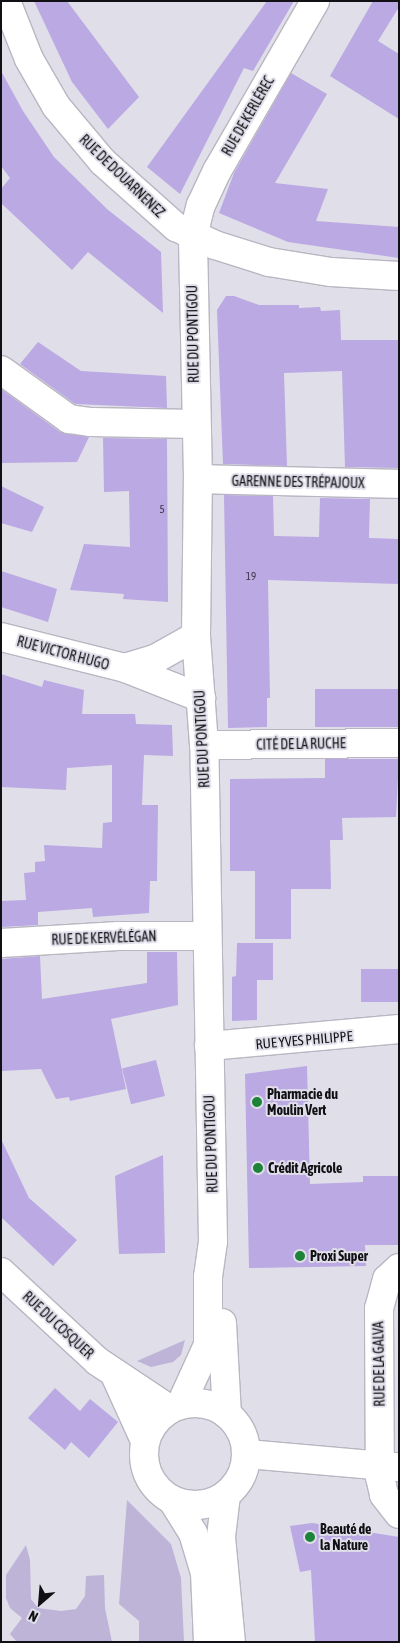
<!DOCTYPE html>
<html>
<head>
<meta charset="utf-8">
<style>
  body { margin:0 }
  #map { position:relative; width:400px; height:1643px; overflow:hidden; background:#e0dee9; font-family:"Asap Condensed",sans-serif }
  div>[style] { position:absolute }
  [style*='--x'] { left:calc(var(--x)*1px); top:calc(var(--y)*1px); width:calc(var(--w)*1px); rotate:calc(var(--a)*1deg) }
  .green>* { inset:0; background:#beb4d8 }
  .building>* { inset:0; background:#baa9e2; transform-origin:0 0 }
  .roads { filter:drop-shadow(1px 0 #b9b6c1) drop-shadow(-1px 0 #b9b6c1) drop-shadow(0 1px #b9b6c1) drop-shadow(0 -1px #b9b6c1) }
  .street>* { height:28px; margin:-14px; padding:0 14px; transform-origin:14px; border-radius:14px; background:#fff }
  .secondary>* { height:28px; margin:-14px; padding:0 14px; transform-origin:14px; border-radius:14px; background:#fff }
  .secondary>.ring { margin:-14px; padding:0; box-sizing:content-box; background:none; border:28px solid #fff; border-radius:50% }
  .dots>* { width:14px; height:14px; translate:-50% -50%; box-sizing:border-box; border:2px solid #e0dee9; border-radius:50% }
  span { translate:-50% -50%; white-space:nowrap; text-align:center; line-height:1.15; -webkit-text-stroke:4px #e0dee9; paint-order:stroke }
  .number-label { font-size:11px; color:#3b3648 }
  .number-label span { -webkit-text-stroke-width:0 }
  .street-label { font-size:14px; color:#111014 }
  .poi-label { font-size:14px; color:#111014; font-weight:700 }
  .left { translate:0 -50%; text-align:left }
  .frame { position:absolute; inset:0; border:2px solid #111014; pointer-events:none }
  .north { position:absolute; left:15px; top:1578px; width:50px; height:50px; -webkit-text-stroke:4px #e0dee9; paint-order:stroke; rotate:207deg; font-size:14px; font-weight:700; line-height:20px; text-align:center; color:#111014 }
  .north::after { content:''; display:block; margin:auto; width:18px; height:22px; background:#111014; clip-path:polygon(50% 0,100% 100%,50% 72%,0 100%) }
</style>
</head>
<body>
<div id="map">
  <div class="green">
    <i style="clip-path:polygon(185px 1340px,181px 1355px,173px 1362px,151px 1367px,137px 1361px)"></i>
    <i style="clip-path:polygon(127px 1500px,171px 1544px,181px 1578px,184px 1642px,139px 1642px,139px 1621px,119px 1604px)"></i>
    <i style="clip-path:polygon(26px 1545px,30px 1560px,31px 1599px,38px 1608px,61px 1611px,76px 1609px,85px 1596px,86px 1576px,104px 1575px,105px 1608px,112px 1642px,17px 1642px,10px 1634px,22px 1618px,10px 1608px,6px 1598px,6px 1575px)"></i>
  </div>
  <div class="building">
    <i style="clip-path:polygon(34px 1px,67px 1px,139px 97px,108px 129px,72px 82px)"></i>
    <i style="clip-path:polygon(267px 1px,294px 1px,253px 71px,244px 68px,180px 194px,147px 167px)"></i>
    <i style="clip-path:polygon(373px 1px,399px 1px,399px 7px,378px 41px,399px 54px,399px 119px,330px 76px)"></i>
    <i style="clip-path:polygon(1px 71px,23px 111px,54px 157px,107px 209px,161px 252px,163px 313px,88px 252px,72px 270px,1px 203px,1px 189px,10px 178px,1px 166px)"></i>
    <i style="clip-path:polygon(291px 73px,327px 94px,275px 183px,328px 189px,316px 221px,399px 227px,399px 258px,288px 242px,219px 213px,234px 173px)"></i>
    <i style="clip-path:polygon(226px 296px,234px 296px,259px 305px,299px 305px,299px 308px,320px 307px,321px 311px,340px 310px,341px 340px,399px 340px,399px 468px,345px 467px,342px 371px,284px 373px,287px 466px,223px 464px,217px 310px)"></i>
    <i style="clip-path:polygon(38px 342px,81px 371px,166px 376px,167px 408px,75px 404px,20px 364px)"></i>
    <i style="clip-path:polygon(1px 389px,60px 432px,89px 437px,77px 462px,1px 463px)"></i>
    <i style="clip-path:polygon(103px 438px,167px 439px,168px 602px,123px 599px,124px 594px,70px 590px,84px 544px,130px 547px,129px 491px,104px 492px)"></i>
    <i style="clip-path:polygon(1px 486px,44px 507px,32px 532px,1px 523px)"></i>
    <i style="clip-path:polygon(224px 495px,273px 496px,274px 536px,319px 537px,320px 498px,370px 499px,369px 538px,399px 539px,399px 584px,268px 580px,270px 698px,267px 698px,267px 727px,228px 728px)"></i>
    <i style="clip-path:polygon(1px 571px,57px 589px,48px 622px,1px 607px)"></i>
    <i style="clip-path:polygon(1px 674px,42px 687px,44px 680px,84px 690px,82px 714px,135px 714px,136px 724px,172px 725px,173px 756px,144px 755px,142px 805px,158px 805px,157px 881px,150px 881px,149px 913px,93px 917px,92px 908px,38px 912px,38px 925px,1px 927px,1px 901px,26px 900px,24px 873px,35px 872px,35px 862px,45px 861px,44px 845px,102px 848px,103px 823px,112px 822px,112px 765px,67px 768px,66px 790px,1px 787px)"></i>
    <i style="left:399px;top:689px;width:38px;height:84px;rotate:90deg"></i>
    <i style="clip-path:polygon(325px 759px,399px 759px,396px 817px,342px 818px,343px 840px,330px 840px,331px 889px,291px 889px,291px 939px,255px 939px,255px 871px,230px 871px,230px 779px,325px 778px)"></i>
    <i style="clip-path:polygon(237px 943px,273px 943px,273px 980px,257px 980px,257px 1020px,232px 1021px,232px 977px,236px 976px)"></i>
    <i style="clip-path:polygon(147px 952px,177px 952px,178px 1005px,111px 1019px,126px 1089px,70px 1101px,69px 1097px,56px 1099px,41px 1069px,1px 1071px,1px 959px,40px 956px,42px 999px,147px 983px)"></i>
    <i style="left:399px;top:969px;width:33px;height:38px;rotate:90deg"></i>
    <i style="left:156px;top:1060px;width:37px;height:35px;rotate:76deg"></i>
    <i style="clip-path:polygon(307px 1066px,310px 1184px,363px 1182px,363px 1176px,399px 1176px,399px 1245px,365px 1245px,366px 1266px,249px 1268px,245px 1074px)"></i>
    <i style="clip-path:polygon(1px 1139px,29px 1198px,77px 1240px,53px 1266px,1px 1217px)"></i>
    <i style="clip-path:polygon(163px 1155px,165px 1253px,119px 1254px,115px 1176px)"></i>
    <i style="clip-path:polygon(55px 1388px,80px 1411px,90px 1399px,118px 1422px,89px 1458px,71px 1442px,65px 1450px,28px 1418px)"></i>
    <i style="clip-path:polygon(312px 1523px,399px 1537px,399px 1642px,315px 1642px,311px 1570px,300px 1572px,290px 1526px)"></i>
  </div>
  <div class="roads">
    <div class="street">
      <i style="--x:193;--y:236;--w:32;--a:-76"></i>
      <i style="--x:201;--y:205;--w:38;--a:-65"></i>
      <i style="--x:217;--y:171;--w:196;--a:-60"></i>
      <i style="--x:1;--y:370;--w:84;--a:35.8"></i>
      <i style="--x:69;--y:419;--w:22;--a:8"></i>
      <i style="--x:91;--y:422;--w:103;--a:1.1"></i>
      <i style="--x:198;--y:479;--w:201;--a:1.4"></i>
      <i style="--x:204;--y:745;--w:195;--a:-0.6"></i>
      <i style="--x:1;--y:943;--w:117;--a:-3.4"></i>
      <i style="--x:118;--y:936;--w:89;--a:0"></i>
      <i style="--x:209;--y:1046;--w:191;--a:-5.1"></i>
      <i style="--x:399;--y:1268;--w:16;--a:137"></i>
      <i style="--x:387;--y:1279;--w:30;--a:105"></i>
      <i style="--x:379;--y:1308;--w:169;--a:89.7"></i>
      <i style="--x:380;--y:1477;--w:18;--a:77"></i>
      <i style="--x:384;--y:1495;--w:24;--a:52"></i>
      <i style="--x:247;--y:1454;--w:151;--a:5"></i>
    </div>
    <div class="secondary">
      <i style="--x:6;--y:1;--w:62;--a:68.4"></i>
      <i style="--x:29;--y:59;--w:54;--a:60.1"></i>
      <i style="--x:56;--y:106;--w:73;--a:50"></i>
      <i style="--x:103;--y:162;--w:98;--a:41.7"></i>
      <i style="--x:176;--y:227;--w:43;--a:24.8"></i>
      <i style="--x:215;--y:245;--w:57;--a:17.5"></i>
      <i style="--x:269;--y:262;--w:63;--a:9.2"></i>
      <i style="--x:331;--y:272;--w:68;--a:3.4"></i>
      <i style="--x:1;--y:637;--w:128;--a:14"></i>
      <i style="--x:125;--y:668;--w:82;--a:21.5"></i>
      <i style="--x:125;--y:668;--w:31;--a:-17"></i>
      <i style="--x:155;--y:659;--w:47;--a:-29.3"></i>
      <i style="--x:1;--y:1272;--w:131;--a:42.8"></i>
      <i style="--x:97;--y:1361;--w:87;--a:33.7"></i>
      <i style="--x:222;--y:1323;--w:91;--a:86.9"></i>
      <i style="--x:116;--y:1377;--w:70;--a:65.6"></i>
      <i class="ring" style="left:144px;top:1403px;width:74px;height:74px"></i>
      <i style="--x:181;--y:1404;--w:65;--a:-65.4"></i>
      <i style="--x:208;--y:1345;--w:68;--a:-90"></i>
      <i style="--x:208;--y:1277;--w:35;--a:-82"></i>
      <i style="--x:213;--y:1242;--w:497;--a:-91"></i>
      <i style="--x:204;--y:745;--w:109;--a:-94.2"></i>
      <i style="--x:196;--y:636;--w:157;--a:-89.3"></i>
      <i style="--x:198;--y:479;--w:243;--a:-91.2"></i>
      <i style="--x:226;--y:1495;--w:42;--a:96.8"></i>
      <i style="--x:221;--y:1537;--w:105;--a:84.6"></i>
      <i style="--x:173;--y:1501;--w:38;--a:58"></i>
      <i style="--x:193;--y:1533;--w:42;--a:73.3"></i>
      <i style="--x:205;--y:1573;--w:69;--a:87.5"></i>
    </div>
  </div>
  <div class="dots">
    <i style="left:257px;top:1102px;background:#1c8338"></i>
    <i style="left:258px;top:1168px;background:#1c8338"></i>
    <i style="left:300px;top:1256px;background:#1c8338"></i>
    <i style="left:310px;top:1537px;background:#1c8338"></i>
  </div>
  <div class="number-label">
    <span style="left:162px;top:509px">5</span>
    <span style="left:251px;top:576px">19</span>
  </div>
  <div class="street-label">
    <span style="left:248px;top:116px;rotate:-60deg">RUE DE KERLÉREC</span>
    <span style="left:122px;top:176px;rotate:44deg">RUE DE DOUARNENEZ</span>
    <span style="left:193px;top:334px;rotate:-91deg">RUE DU PONTIGOU</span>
    <span style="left:298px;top:482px;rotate:1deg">GARENNE DES TRÉPAJOUX</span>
    <span style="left:63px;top:653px;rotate:15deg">RUE VICTOR HUGO</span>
    <span style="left:202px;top:739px;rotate:-93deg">RUE DU PONTIGOU</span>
    <span style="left:301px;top:744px;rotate:-1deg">CITÉ DE LA RUCHE</span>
    <span style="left:104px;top:938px;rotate:-2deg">RUE DE KERVÉLÉGAN</span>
    <span style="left:304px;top:1040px;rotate:-5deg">RUE YVES PHILIPPE</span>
    <span style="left:211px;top:1144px;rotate:-92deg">RUE DU PONTIGOU</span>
    <span style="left:58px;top:1325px;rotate:43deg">RUE DU COSQUER</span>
    <span style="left:379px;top:1364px;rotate:-91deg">RUE DE LA GALVA</span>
  </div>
  <div class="poi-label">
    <span class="left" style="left:267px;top:1102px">Pharmacie du<br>Moulin Vert</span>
    <span class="left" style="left:268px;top:1168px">Crédit Agricole</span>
    <span class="left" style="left:310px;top:1256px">Proxi Super</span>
    <span class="left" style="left:320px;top:1537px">Beauté de<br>la Nature</span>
  </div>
  <div class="frame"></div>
  <div class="north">N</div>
</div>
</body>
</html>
